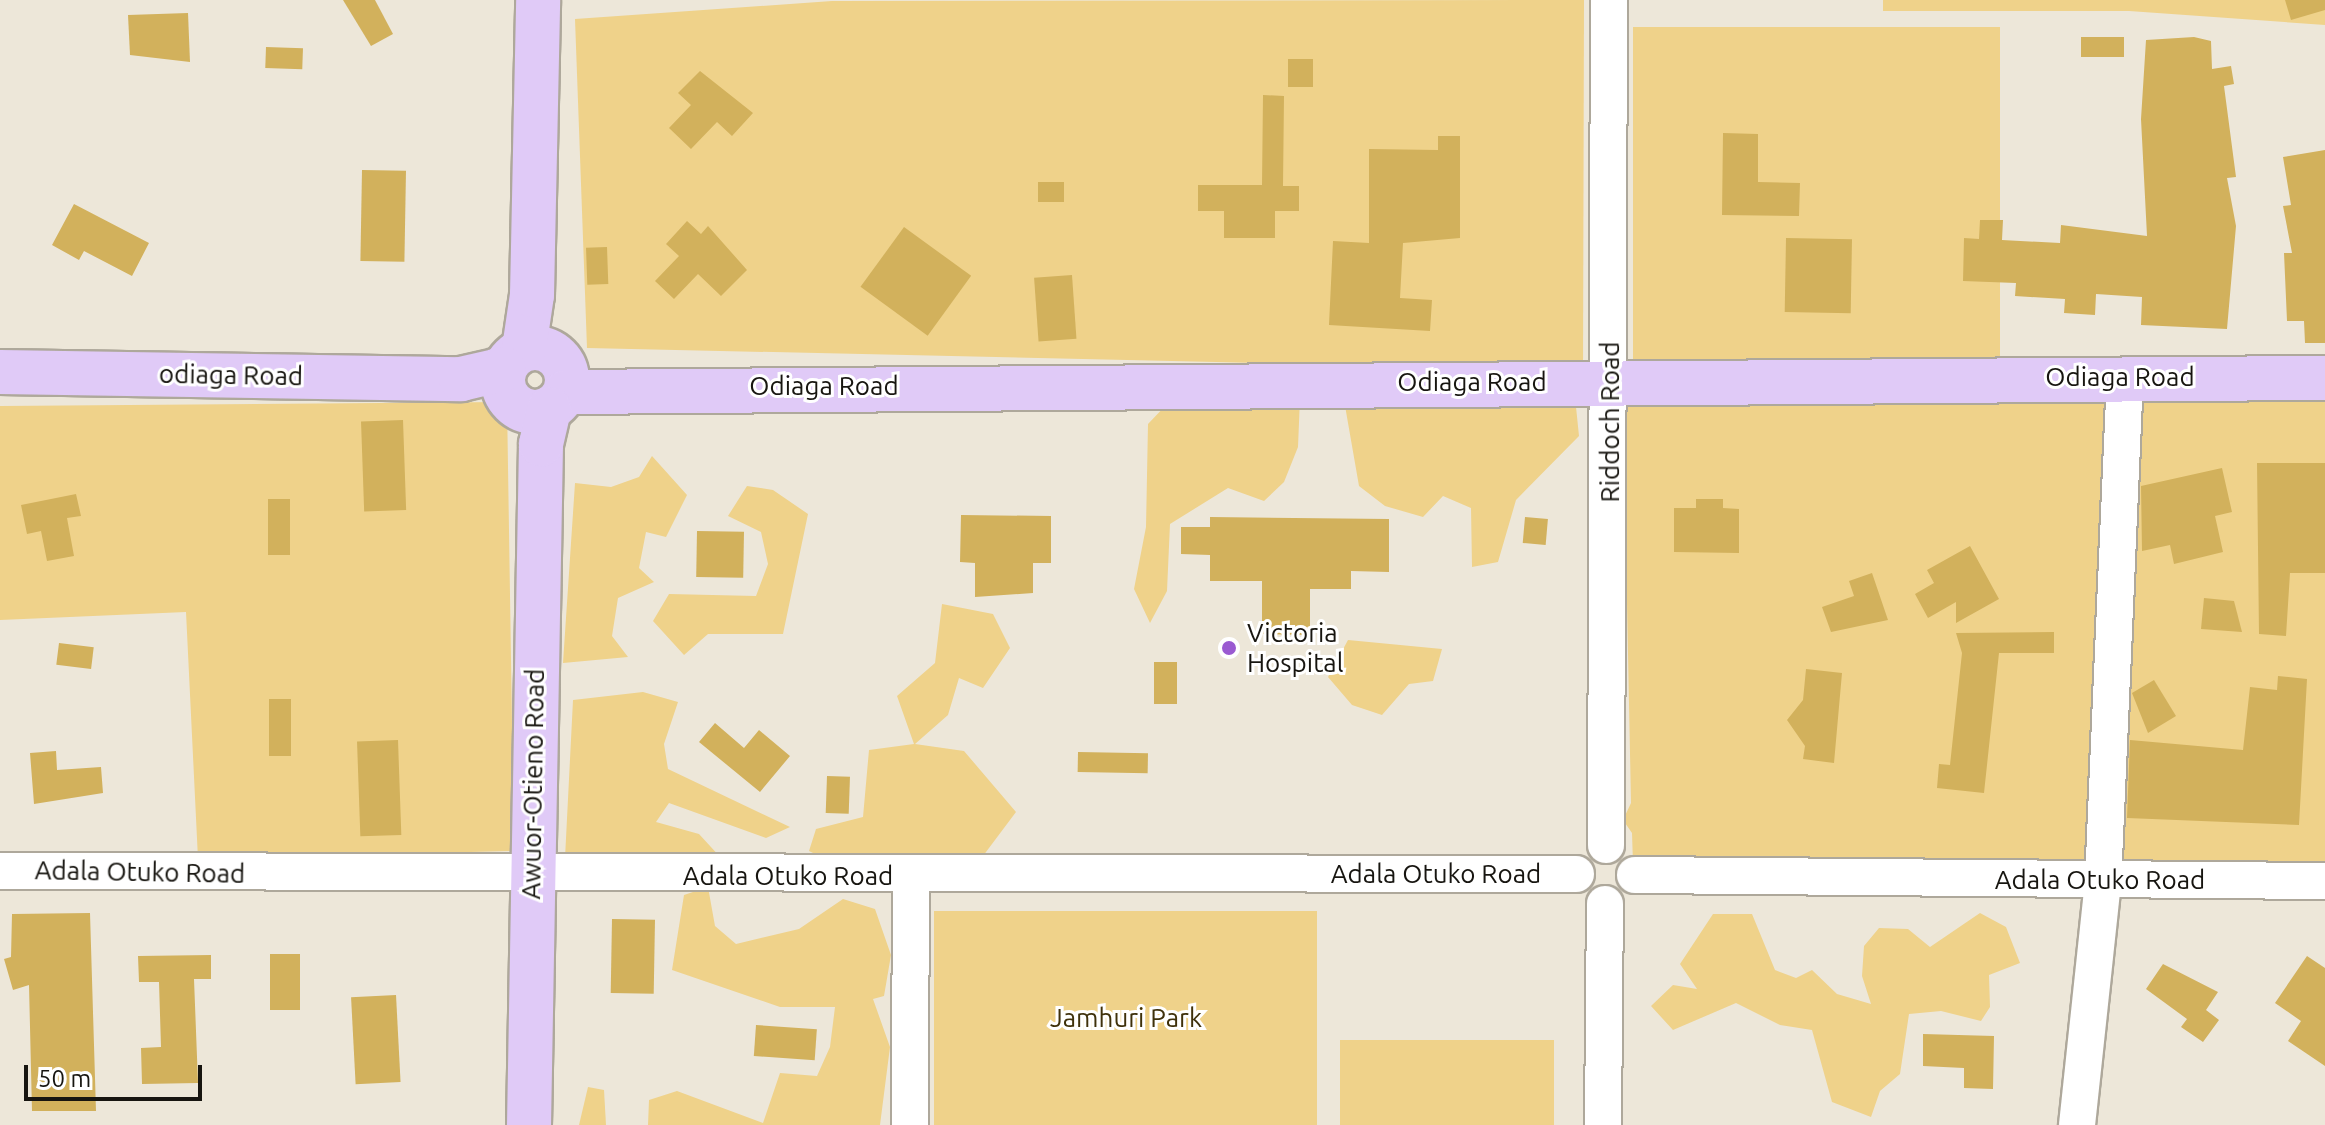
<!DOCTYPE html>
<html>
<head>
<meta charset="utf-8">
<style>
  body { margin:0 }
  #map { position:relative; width:2325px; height:1125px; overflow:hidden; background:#ede7d9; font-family:Ubuntu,sans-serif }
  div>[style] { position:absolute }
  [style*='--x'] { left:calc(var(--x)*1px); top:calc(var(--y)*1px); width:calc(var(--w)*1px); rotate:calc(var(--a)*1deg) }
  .green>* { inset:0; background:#efd28a; transform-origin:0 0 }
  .building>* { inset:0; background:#d2b15c; transform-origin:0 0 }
  .roads { filter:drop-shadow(2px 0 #aea89b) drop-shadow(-2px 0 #aea89b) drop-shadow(0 2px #aea89b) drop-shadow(0 -2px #aea89b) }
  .minor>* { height:36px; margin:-18px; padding:0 18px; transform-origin:18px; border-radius:18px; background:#fff }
  .major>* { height:44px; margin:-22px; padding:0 22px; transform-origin:22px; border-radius:22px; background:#e0caf7 }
  .major>.ring { margin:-22px; padding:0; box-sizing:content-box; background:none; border:44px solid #e0caf7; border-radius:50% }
  .dots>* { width:22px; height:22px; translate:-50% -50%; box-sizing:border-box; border:4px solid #fff; border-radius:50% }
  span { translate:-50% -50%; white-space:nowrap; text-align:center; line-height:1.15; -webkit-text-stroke:6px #fff; paint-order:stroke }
  .street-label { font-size:26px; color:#171510 }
  .poi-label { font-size:26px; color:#171510 }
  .left { translate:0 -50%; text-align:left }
  .park-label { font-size:26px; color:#3f310b }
  .scale { position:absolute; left:24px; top:1065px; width:178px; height:36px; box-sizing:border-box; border:4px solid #171510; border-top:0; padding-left:10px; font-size:24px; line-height:28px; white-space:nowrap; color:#171510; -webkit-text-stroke:6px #fff; paint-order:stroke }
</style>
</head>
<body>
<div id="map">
  <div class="green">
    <i style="clip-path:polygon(1584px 0,1583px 370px,587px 348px,575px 19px,832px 1px)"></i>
    <i style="clip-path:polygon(1883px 0,2325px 0,2325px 25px,2129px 11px,1883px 11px)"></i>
    <i style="left:1633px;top:27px;width:367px;height:336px"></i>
    <i style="clip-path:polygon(2325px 394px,2325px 882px,1633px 864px,1632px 833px,1623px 820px,1631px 803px,1623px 403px)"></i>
    <i style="clip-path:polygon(1407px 396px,1475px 409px,1529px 396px,1575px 397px,1579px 436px,1516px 500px,1498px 562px,1472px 567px,1471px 508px,1443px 496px,1423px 517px,1385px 506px,1359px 486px,1344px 400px)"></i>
    <i style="clip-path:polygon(1300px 398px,1298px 447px,1284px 482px,1264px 501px,1228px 488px,1170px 524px,1167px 591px,1150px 623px,1134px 589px,1146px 527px,1148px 424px,1168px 403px)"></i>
    <i style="clip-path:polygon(507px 402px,514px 851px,198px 859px,186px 612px,0 620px,0 406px)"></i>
    <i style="clip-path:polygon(652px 456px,687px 495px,666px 537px,646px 532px,639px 568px,654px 582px,618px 598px,612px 636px,628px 657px,563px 663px,575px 483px,611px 487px,639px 477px)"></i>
    <i style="clip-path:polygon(747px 486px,773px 490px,808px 514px,783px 634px,708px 634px,684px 655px,653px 621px,669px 594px,756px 596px,768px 564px,761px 532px,728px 516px)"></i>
    <i style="clip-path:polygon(942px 604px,993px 614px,1010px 648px,983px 688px,959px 678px,948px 715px,915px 744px,964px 751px,1016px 812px,983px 856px,858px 875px,809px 851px,816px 829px,863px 817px,869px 750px,914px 744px,897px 696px,935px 663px)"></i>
    <i style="clip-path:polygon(1348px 640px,1442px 649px,1433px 681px,1409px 684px,1382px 715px,1352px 705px,1328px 677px)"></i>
    <i style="clip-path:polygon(643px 692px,678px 702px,664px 744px,668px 769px,790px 827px,766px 838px,669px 803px,656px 822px,699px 834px,722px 859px,565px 858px,573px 700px)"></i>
    <i style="clip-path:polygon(708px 887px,715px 926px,736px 944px,799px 929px,843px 899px,875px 909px,891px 955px,884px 996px,873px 999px,890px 1047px,880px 1125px,648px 1125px,649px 1100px,677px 1091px,763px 1123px,780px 1073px,817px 1076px,830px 1047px,835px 1007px,780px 1007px,672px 970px,684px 895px)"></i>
    <i style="left:934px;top:911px;width:383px;height:214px"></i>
    <i style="clip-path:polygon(1980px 913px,2006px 927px,2020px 963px,1989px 975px,1990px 1007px,1981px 1021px,1941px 1011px,1909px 1014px,1900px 1074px,1880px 1091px,1871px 1117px,1832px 1102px,1812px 1030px,1780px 1025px,1736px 1003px,1673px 1030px,1651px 1006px,1673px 985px,1697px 989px,1680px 964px,1713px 914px,1752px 914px,1775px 970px,1796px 978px,1812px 970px,1837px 994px,1871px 1004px,1862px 976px,1864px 946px,1879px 928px,1908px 929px,1930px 947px)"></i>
    <i style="left:1340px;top:1040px;width:214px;height:85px"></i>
    <i style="clip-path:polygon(588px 1087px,604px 1090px,606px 1125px,579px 1125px)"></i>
  </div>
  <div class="building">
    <i style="clip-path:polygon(343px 0,375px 0,393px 34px,371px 46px)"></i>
    <i style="clip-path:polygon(2285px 0,2325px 0,2325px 10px,2291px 20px)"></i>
    <i style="clip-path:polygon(188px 13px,190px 62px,130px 55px,128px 15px)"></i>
    <i style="left:2124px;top:37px;width:20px;height:43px;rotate:90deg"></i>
    <i style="clip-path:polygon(2194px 37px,2211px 41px,2212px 69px,2231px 66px,2234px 84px,2224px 86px,2236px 177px,2227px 178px,2236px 226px,2227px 329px,2141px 325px,2142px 297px,2096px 294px,2095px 315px,2064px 313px,2065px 299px,2015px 296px,2016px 283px,1963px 281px,1964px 238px,1979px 239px,1980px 220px,2003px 220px,2002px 240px,2060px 243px,2061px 225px,2147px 236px,2141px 119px,2146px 40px)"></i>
    <i style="left:266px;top:47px;width:37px;height:21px;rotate:2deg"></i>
    <i style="left:1288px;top:59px;width:25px;height:28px"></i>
    <i style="clip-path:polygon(700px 71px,753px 113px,732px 136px,717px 122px,691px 149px,669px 128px,691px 105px,678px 93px)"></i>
    <i style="clip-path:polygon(1263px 95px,1284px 96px,1283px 186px,1299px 186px,1299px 211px,1275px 211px,1275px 238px,1224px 238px,1224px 211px,1198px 211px,1198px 185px,1262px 185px)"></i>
    <i style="clip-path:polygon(1723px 133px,1758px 134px,1758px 182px,1800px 183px,1799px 216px,1722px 215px)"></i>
    <i style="clip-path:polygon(1438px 136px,1460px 136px,1460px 238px,1403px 243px,1400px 298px,1432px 300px,1430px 331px,1329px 325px,1333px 241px,1369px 243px,1369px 149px,1438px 150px)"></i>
    <i style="clip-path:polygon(2325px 150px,2325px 343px,2305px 343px,2304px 321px,2287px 321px,2284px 253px,2292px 253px,2283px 206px,2291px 205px,2283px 157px)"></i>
    <i style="left:362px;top:170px;width:44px;height:91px;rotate:1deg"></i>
    <i style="left:1038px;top:182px;width:26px;height:20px"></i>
    <i style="clip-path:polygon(74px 204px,149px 243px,132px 276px,84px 251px,79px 260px,52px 245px)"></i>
    <i style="clip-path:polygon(687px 221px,701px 234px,708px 226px,747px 270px,721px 296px,698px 274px,674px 299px,655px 281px,679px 256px,666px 244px)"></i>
    <i style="left:904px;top:227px;width:83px;height:74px;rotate:36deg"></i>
    <i style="left:1786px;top:238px;width:66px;height:74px;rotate:1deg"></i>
    <i style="left:607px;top:247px;width:37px;height:21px;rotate:88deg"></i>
    <i style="left:1072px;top:275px;width:64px;height:38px;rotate:86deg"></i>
    <i style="left:403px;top:420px;width:90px;height:42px;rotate:88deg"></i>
    <i style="clip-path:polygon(2257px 463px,2325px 463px,2325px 573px,2290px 573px,2286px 636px,2259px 634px)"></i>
    <i style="clip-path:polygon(2222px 468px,2232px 512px,2215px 516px,2223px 552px,2174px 564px,2170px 545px,2142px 551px,2141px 486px)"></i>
    <i style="clip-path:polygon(76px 494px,81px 516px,67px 518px,74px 556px,47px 561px,41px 531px,27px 534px,21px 505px)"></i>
    <i style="left:268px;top:499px;width:22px;height:56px"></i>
    <i style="clip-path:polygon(1696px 499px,1723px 499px,1723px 508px,1739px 509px,1739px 553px,1674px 552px,1674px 508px,1696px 508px)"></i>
    <i style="clip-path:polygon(961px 515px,1051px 516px,1051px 563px,1033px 563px,1033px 593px,975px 597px,975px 563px,960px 562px)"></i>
    <i style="clip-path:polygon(1210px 517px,1389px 519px,1389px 572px,1351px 571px,1351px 589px,1310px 589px,1310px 635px,1262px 634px,1262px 581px,1210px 581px,1210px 555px,1181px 554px,1181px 527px,1210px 527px)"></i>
    <i style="left:1525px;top:517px;width:23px;height:26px;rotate:5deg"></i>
    <i style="left:697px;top:531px;width:47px;height:46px;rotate:1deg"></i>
    <i style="clip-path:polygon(1970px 546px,1999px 599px,1956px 623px,1956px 602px,1928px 618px,1915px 594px,1934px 583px,1927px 570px)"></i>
    <i style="clip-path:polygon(1872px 573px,1888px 620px,1831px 632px,1822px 607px,1854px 596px,1849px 581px)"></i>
    <i style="clip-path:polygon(2204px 598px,2234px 601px,2242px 632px,2201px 629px)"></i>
    <i style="clip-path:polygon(2054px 632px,2054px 653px,1999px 653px,1984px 793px,1937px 788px,1939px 764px,1950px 765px,1962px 653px,1956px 633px)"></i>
    <i style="left:59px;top:643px;width:35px;height:22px;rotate:7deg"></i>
    <i style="left:1154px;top:662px;width:23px;height:42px"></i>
    <i style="clip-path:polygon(1806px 669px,1842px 673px,1834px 763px,1803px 759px,1805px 746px,1787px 720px,1803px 700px)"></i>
    <i style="clip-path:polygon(2278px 676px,2307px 679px,2299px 825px,2127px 818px,2130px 740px,2243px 750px,2250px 687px,2277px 690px)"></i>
    <i style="clip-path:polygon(2154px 680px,2176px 716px,2148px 733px,2132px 693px)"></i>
    <i style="left:269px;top:699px;width:22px;height:57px"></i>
    <i style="clip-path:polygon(715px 723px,744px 748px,759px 730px,790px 756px,760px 792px,699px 742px)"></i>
    <i style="left:398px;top:740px;width:95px;height:41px;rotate:88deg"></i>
    <i style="clip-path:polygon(56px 751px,57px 770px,101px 767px,103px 793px,34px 804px,30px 753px)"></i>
    <i style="left:1078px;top:752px;width:70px;height:20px;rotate:1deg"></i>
    <i style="left:827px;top:776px;width:23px;height:37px;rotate:2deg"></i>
    <i style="clip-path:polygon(90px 913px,96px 1111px,32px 1111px,29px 985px,13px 990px,4px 959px,11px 957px,12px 914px)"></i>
    <i style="left:612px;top:919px;width:43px;height:74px;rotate:1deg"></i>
    <i style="left:270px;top:954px;width:30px;height:56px"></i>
    <i style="clip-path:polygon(211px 955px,211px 979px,194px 979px,198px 1083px,142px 1084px,141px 1048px,161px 1047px,159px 982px,139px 982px,138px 956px)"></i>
    <i style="clip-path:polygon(2307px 956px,2325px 968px,2325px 1066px,2288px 1041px,2301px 1021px,2275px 1003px)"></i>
    <i style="clip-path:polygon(2163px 964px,2218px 992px,2206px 1010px,2219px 1020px,2203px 1042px,2181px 1027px,2187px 1019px,2146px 989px)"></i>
    <i style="left:396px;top:995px;width:87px;height:45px;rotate:87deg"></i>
    <i style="left:756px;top:1025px;width:61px;height:31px;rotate:4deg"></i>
    <i style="clip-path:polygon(1923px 1034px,1994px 1036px,1993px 1089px,1964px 1088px,1964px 1068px,1923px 1066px)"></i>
  </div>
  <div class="roads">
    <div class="minor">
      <i style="--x:1606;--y:845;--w:845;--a:-89.8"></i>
      <i style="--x:0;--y:871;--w:1576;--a:0.11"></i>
      <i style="--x:1635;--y:875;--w:690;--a:0.5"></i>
      <i style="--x:910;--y:1125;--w:250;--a:-89.8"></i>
      <i style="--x:1603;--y:1125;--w:221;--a:-89.5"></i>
      <i style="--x:2077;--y:1125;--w:244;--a:-83.9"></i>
      <i style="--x:2103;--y:882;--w:506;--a:-87.51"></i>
    </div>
    <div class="major">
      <i class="ring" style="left:503px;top:348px;width:20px;height:20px"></i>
      <i style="--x:524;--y:349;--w:55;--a:-81.6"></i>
      <i style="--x:532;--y:295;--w:295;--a:-88.8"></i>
      <i style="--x:0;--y:372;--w:461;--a:0.9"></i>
      <i style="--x:461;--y:379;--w:44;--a:-13.1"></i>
      <i style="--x:566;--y:392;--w:1759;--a:-0.46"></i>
      <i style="--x:529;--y:1125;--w:681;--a:-88.99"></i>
      <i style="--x:541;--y:444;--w:36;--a:-77"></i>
    </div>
  </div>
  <div class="dots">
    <i style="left:1229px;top:648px;background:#9a5ad1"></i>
  </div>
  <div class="street-label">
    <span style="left:231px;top:375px;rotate:1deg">odiaga Road</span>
    <span style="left:2120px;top:377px">Odiaga Road</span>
    <span style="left:1472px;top:382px">Odiaga Road</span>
    <span style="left:824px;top:386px">Odiaga Road</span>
    <span style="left:1610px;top:422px;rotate:-90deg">Riddoch Road</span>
    <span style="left:533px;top:784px;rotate:-89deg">Awuor-Otieno Road</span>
    <span style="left:140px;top:872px;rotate:1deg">Adala Otuko Road</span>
    <span style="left:1436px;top:874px">Adala Otuko Road</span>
    <span style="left:788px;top:876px">Adala Otuko Road</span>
    <span style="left:2100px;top:880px">Adala Otuko Road</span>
  </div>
  <div class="poi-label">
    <span class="left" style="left:1247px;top:648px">Victoria<br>Hospital</span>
  </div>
  <div class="park-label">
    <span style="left:1126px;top:1018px">Jamhuri Park</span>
  </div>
  <div class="scale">50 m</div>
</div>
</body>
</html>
